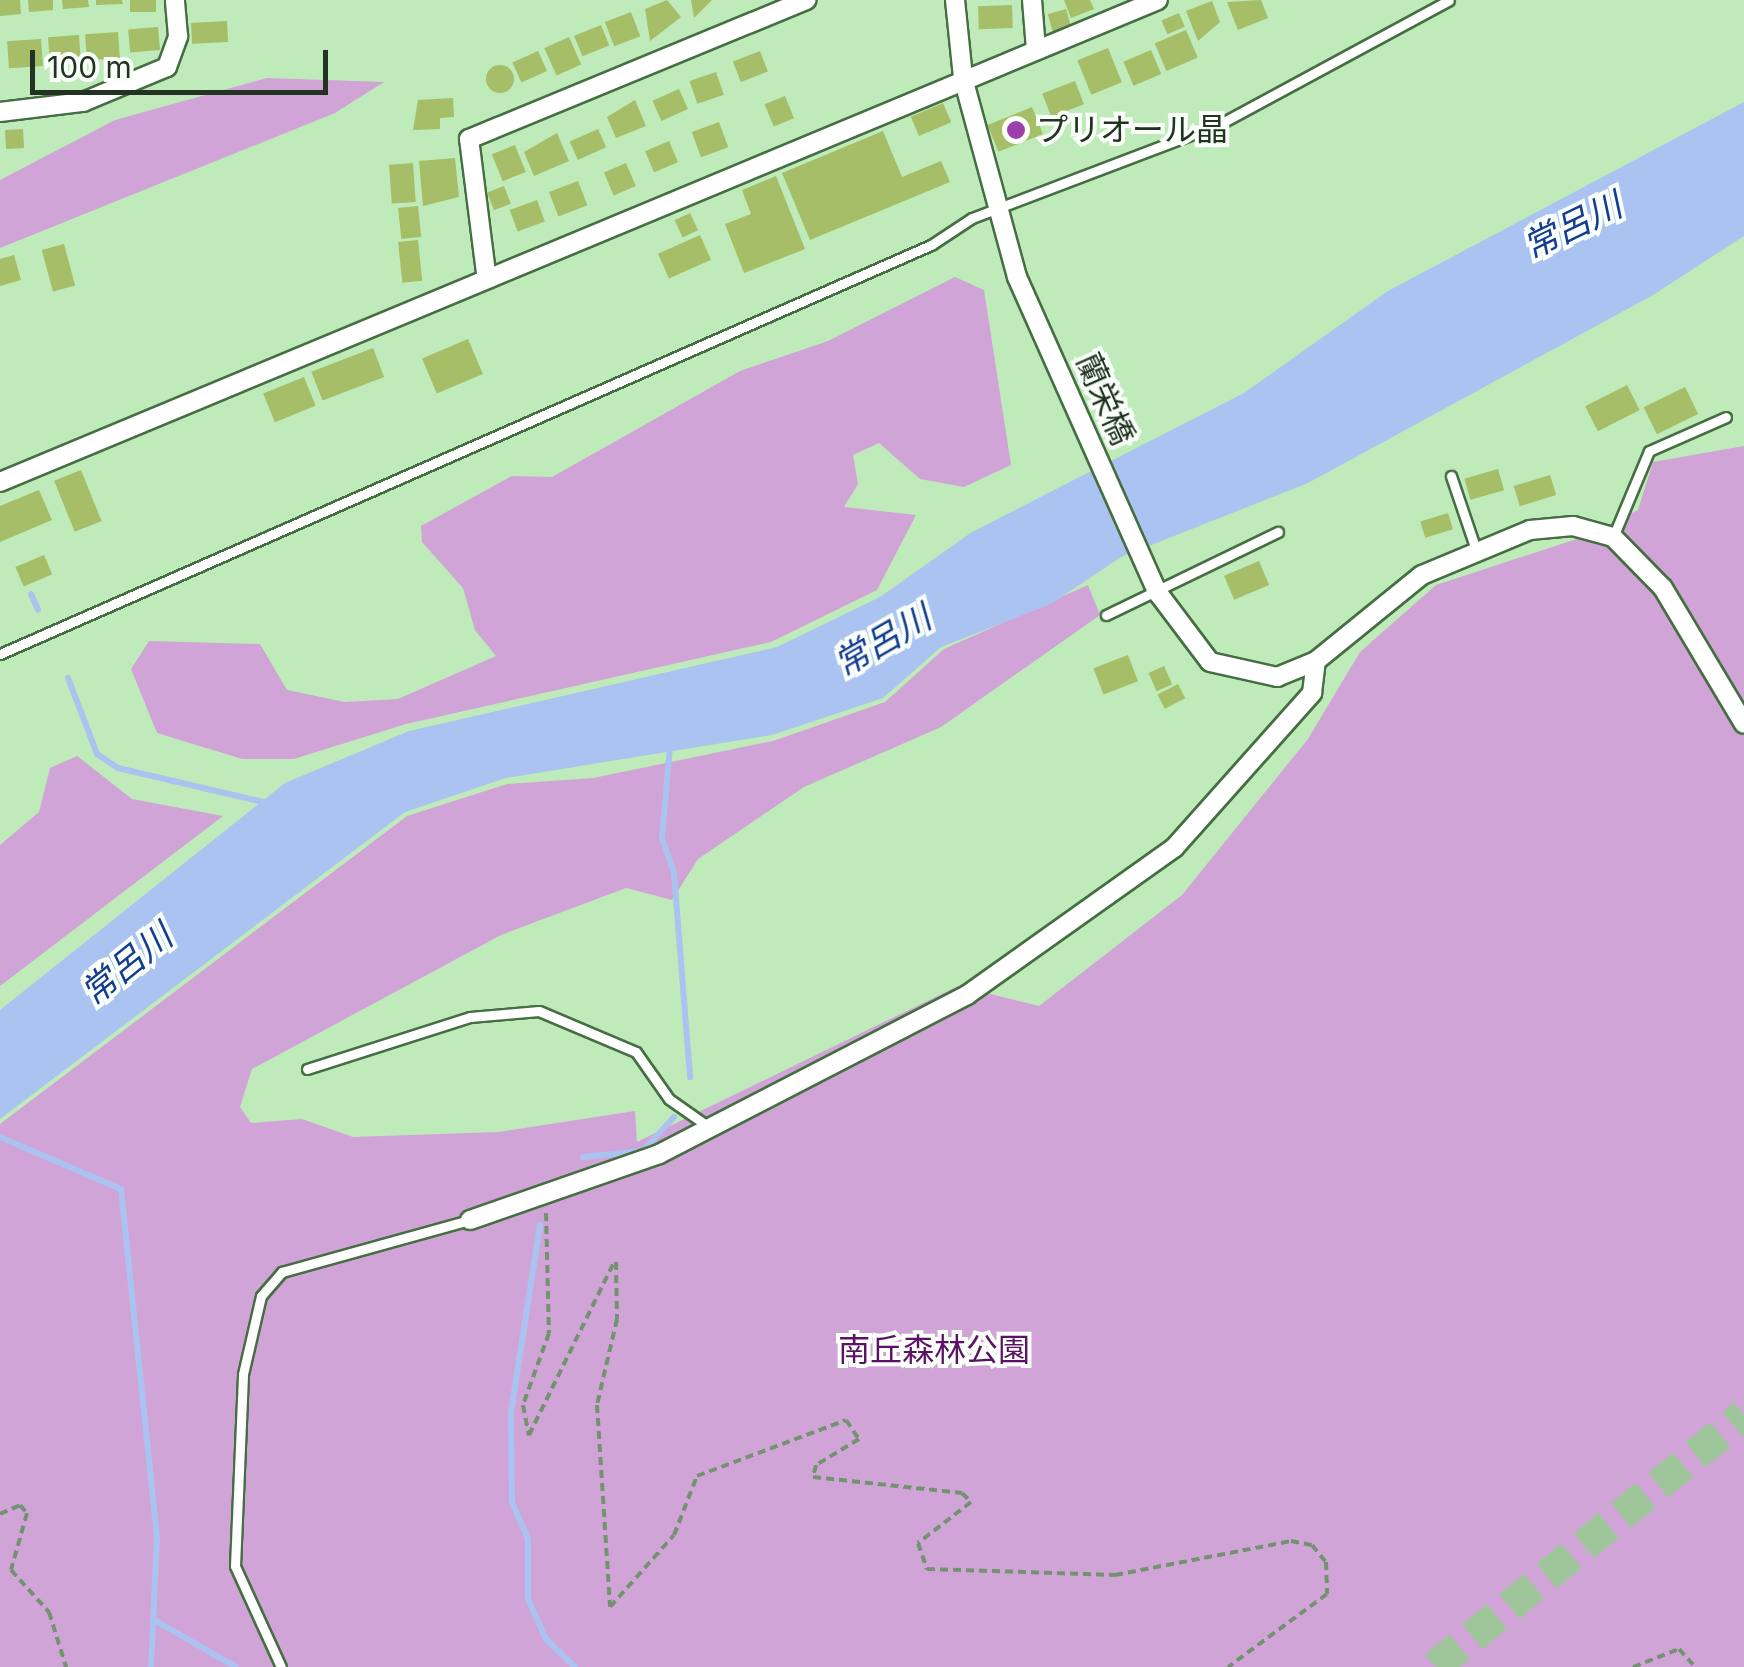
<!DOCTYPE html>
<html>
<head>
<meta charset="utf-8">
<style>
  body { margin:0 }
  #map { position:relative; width:1744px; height:1667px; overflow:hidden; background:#beebb9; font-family:Inter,"Noto Sans JP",sans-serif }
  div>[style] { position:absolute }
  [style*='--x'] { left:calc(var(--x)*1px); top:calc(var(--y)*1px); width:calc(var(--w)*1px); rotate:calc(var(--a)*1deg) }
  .green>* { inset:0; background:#d1a4d7 }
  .water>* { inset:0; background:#aac3f1 }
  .stream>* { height:6px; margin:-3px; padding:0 3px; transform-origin:3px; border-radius:3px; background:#aac3f1 }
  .building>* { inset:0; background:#a5be67; transform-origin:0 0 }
  .round { border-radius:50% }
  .motorway-tunnel>* { height:32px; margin-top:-16px; transform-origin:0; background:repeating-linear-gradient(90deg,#9fc69b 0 32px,transparent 0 48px) }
  .path>* { height:4px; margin-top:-2px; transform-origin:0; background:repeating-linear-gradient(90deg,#739370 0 8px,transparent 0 13px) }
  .roads { filter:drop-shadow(2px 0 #456e42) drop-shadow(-2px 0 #456e42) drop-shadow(0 2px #456e42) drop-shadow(0 -2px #456e42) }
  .service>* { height:9px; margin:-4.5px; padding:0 4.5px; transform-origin:4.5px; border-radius:4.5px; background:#fff }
  .minor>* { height:18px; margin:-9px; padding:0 9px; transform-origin:9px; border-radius:9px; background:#fff }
  .dots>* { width:28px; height:28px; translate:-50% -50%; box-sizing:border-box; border:5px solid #fafffa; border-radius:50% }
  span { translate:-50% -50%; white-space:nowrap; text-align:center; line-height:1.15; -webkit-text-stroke:8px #fafffa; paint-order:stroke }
  .poi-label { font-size:32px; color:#223421 }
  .left { translate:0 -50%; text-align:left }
  .street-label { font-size:32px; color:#223421 }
  .park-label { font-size:32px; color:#5b1165 }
  .water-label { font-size:35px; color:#143c90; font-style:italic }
  .scale { position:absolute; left:30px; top:50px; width:298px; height:45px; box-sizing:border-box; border:5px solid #223421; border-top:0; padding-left:12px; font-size:30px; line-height:35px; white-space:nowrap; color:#223421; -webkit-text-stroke:8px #fafffa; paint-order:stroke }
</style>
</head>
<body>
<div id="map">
  <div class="green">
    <i style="clip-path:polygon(267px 78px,384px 82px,335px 113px,0 248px,0 180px,115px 120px)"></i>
    <i style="clip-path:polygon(955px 277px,984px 290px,1011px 465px,964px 487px,920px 479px,879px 443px,853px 455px,858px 484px,844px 507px,916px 515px,877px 590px,771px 642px,406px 724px,294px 759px,242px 759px,157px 733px,131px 669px,149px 641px,260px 644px,287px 690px,345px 702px,398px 699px,496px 656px,475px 630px,463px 588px,422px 542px,421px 526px,512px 476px,552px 477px,740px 371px,828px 341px)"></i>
    <i style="clip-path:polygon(1744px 446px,1744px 1667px,0 1667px,0 1124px,407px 816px,507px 784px,593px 778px,773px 741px,885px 702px,944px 649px,1088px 585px,1100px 615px,941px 727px,804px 787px,698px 859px,672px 900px,626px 888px,501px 935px,252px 1069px,240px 1107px,251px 1123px,302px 1119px,353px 1137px,499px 1132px,635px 1111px,637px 1142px,958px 986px,1039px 1006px,1182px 895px,1308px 739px,1360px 652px,1436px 585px,1583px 537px,1638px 510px,1653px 462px)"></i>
    <i style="clip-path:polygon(77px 756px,132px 799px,223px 816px,0 986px,0 845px,39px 812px,50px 768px)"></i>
  </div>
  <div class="water">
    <i style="clip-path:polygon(1744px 102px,1744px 236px,1653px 295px,1308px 483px,1121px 557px,1051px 604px,941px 647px,883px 698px,772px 735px,506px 778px,405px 812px,0 1119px,0 1010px,285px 783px,409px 731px,777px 647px,880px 597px,972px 532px,1244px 393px,1388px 291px)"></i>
  </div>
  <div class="stream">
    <i style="--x:31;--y:594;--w:17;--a:66"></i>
    <i style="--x:68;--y:678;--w:81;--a:69.1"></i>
    <i style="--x:97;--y:754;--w:25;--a:34"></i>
    <i style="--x:118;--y:768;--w:162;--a:13.2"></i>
    <i style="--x:670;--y:747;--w:91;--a:95"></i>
    <i style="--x:662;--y:838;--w:37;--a:71"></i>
    <i style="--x:674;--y:873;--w:205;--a:85.5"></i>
    <i style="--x:0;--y:1137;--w:132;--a:23.3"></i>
    <i style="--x:121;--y:1189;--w:349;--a:84.1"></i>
    <i style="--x:157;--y:1536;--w:131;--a:92.6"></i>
    <i style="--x:583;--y:1157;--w:60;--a:-5.7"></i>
    <i style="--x:643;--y:1151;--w:46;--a:-47.6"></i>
    <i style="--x:540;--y:1225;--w:190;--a:98.8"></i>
    <i style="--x:511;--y:1413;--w:89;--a:89.4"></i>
    <i style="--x:512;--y:1502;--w:40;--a:66.6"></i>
    <i style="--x:528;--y:1539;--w:60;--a:90"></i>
    <i style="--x:528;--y:1599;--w:44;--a:65.8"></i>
    <i style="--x:546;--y:1639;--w:40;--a:44"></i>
    <i style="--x:156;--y:1621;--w:92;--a:29.9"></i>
  </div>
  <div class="building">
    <i style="clip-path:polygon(0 0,20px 0,21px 14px,0 16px)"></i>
    <i style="clip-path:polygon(28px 0,53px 0,53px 10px,29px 12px)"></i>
    <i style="clip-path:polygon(62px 0,88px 0,89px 7px,63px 9px)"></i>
    <i style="clip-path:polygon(96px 0,122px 0,123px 4px,96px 5px)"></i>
    <i style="left:130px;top:0;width:26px;height:12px"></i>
    <i style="clip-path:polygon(667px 0,681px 17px,650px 41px,645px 9px)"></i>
    <i style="clip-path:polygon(691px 0,712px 0,694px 18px)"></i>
    <i style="clip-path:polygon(1064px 0,1090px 0,1094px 9px,1071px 18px)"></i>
    <i style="clip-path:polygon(1261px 0,1268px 18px,1238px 30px,1227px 2px)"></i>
    <i style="clip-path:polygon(1212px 1px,1220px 22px,1198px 41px,1186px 11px)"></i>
    <i style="left:1012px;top:5px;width:23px;height:34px;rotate:88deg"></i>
    <i style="left:1066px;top:9px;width:19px;height:19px;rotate:74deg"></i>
    <i style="left:631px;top:12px;width:26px;height:28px;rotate:69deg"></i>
    <i style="left:1179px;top:13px;width:15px;height:19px;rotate:67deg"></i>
    <i style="left:227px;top:21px;width:21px;height:36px;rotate:87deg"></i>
    <i style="left:601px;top:25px;width:22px;height:29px;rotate:68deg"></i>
    <i style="left:158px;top:27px;width:23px;height:30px;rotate:85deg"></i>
    <i style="left:1186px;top:30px;width:30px;height:34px;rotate:67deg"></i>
    <i style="left:118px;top:32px;width:26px;height:33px;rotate:86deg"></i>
    <i style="left:79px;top:35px;width:26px;height:31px;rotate:86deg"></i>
    <i style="left:569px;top:37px;width:30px;height:27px;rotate:66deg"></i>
    <i style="left:41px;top:39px;width:27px;height:34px;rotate:86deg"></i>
    <i style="left:1108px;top:48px;width:37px;height:33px;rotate:68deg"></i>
    <i style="left:1151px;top:50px;width:26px;height:30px;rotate:67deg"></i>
    <i style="left:538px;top:51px;width:22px;height:28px;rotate:66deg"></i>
    <i style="left:760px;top:51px;width:22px;height:29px;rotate:69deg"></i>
    <i class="round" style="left:486px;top:65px;width:28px;height:28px"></i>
    <i style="left:716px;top:72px;width:24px;height:28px;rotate:71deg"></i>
    <i style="left:1075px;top:81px;width:25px;height:35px;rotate:69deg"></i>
    <i style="left:679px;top:89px;width:22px;height:29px;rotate:66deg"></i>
    <i style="left:785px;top:96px;width:24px;height:22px;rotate:68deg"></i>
    <i style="clip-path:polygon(453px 98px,454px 117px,440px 118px,440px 129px,413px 130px,418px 100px)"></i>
    <i style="clip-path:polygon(635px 100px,646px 126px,616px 138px,607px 117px)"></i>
    <i style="left:943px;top:103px;width:21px;height:35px;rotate:67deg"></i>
    <i style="left:1032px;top:107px;width:29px;height:48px;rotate:68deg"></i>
    <i style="left:719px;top:122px;width:27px;height:29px;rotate:70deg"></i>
    <i style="left:23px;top:129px;width:19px;height:18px;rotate:87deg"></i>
    <i style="left:598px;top:129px;width:20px;height:31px;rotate:66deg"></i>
    <i style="clip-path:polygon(883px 131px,902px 177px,941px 161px,950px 182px,810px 240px,782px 173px)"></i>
    <i style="clip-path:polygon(557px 133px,569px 161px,534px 176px,524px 152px)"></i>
    <i style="left:669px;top:141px;width:23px;height:26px;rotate:67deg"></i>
    <i style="left:515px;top:145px;width:29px;height:25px;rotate:68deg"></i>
    <i style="clip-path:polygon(455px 158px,459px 197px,423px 206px,419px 161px)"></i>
    <i style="left:413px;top:163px;width:39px;height:24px;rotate:86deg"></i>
    <i style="left:626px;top:163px;width:25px;height:24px;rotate:67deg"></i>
    <i style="clip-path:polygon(776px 176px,805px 249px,744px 273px,725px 224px,751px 214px,742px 190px)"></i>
    <i style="left:578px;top:181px;width:26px;height:31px;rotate:69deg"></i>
    <i style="left:504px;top:186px;width:19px;height:18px;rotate:69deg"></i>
    <i style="left:537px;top:200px;width:23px;height:29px;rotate:70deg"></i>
    <i style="left:418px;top:206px;width:31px;height:20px;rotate:84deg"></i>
    <i style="left:690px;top:213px;width:19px;height:17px;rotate:65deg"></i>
    <i style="left:700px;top:235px;width:27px;height:46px;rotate:66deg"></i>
    <i style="left:418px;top:240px;width:41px;height:20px;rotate:84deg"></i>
    <i style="left:64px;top:244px;width:43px;height:23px;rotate:75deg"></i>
    <i style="clip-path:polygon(14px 255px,21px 280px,0 286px,0 259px)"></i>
    <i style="left:468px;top:339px;width:38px;height:50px;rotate:67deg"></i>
    <i style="left:373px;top:348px;width:31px;height:66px;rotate:69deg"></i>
    <i style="left:304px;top:377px;width:31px;height:44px;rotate:68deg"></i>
    <i style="left:1627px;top:385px;width:28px;height:47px;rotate:63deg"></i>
    <i style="left:1685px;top:387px;width:30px;height:46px;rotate:64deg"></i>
    <i style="left:1498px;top:469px;width:22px;height:35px;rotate:74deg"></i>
    <i style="left:81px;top:470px;width:55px;height:29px;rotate:68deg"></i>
    <i style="left:1550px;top:475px;width:21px;height:38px;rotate:73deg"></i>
    <i style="clip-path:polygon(39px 490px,52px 520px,0 542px,0 506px)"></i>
    <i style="left:1448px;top:513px;width:17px;height:29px;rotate:73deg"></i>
    <i style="left:44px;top:555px;width:21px;height:31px;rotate:67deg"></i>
    <i style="left:1259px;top:561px;width:26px;height:38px;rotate:67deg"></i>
    <i style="left:1128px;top:655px;width:28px;height:37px;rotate:69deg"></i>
    <i style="left:1164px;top:666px;width:20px;height:17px;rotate:66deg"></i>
    <i style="left:1178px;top:684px;width:16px;height:23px;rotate:63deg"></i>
  </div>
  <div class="motorway-tunnel">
    <i style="--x:1435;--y:1667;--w:399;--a:-39.2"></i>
  </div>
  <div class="path">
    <i style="--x:546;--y:1213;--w:120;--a:88.6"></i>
    <i style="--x:549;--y:1333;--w:77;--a:109.9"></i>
    <i style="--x:523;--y:1405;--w:31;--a:79"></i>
    <i style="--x:529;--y:1435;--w:191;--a:-63.8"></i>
    <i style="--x:616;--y:1262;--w:57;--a:89"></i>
    <i style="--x:617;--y:1319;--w:88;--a:103.1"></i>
    <i style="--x:597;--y:1405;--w:202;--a:86.3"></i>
    <i style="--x:610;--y:1607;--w:96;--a:-48.4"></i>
    <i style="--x:674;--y:1535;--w:63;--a:-68.7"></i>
    <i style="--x:697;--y:1476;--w:159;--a:-20.6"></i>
    <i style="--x:846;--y:1420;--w:23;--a:56"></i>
    <i style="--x:859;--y:1439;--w:50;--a:148.8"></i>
    <i style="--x:816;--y:1465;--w:12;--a:104"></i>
    <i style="--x:813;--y:1477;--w:150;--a:6.1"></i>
    <i style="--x:962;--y:1493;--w:13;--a:45"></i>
    <i style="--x:971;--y:1502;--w:67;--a:142.3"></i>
    <i style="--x:918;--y:1543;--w:28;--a:71"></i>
    <i style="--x:927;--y:1569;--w:188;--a:1.8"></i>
    <i style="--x:1115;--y:1575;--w:179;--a:-10.9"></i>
    <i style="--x:1291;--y:1541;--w:21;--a:11"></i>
    <i style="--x:1312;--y:1545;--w:22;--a:51"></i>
    <i style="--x:1326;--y:1562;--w:32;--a:88"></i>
    <i style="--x:1327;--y:1594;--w:123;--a:143.6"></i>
    <i style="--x:0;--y:1514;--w:22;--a:-24"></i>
    <i style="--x:20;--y:1505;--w:11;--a:49"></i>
    <i style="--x:27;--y:1513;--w:59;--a:105.7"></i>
    <i style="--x:11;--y:1570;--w:57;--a:47.9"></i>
    <i style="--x:49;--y:1612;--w:58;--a:72.8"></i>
    <i style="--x:1633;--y:1667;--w:49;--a:-21.4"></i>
    <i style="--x:1679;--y:1649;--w:24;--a:48"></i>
  </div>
  <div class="roads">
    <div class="service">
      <i style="--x:1451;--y:476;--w:78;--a:71.3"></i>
      <i style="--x:1613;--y:537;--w:93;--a:-67.3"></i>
      <i style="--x:1649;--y:451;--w:84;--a:-23.8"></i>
      <i style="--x:1106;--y:615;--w:191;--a:-25.8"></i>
      <i style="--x:0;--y:654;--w:1017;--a:-23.72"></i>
      <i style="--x:931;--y:245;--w:49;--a:-33.4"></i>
      <i style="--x:972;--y:218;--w:265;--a:-20.8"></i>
      <i style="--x:1220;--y:124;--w:260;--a:-28.4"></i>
      <i style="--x:307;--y:1069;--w:171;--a:-17.7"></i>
      <i style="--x:470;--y:1017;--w:69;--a:-5"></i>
      <i style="--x:539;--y:1011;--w:105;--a:22.9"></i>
      <i style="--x:636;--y:1052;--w:57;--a:54.9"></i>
      <i style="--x:669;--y:1099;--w:49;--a:35"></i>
      <i style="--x:281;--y:1667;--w:111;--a:-114.5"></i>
      <i style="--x:235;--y:1566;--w:192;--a:-87.6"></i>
      <i style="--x:243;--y:1374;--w:80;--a:-77"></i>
      <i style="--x:261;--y:1296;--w:32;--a:-49"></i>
      <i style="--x:282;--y:1272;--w:195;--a:-15.5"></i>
    </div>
    <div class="minor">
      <i style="--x:955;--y:0;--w:78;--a:84.1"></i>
      <i style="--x:963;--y:78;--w:206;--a:74.8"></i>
      <i style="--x:1017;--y:277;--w:346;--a:66"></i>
      <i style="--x:1158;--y:593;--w:86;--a:53"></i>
      <i style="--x:1210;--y:662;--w:69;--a:12.6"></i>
      <i style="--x:1277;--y:677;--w:42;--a:-22.3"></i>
      <i style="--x:1316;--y:661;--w:136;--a:-39.1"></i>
      <i style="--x:1422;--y:575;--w:117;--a:-22.6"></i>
      <i style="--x:1530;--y:530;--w:43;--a:-5.3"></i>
      <i style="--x:1573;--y:526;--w:41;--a:15.4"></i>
      <i style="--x:1613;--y:537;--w:71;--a:45.6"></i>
      <i style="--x:1663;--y:588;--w:158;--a:59.2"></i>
      <i style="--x:1032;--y:0;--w:50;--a:85.4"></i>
      <i style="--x:0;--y:112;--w:84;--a:-6.9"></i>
      <i style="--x:83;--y:102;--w:91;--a:-22.6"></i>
      <i style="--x:167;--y:67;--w:33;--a:-70"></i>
      <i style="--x:178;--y:36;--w:36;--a:-95"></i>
      <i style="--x:486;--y:273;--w:135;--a:-97.2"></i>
      <i style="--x:469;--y:139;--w:365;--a:-22.4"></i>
      <i style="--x:0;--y:482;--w:1254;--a:-22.6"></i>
      <i style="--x:470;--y:1220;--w:200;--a:-19.2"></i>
      <i style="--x:659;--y:1154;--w:347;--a:-27.3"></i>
      <i style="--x:967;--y:995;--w:254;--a:-35.4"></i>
      <i style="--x:1174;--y:848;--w:208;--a:-48.3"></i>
      <i style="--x:1312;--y:693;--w:32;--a:-83"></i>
    </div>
  </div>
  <div class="dots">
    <i style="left:1016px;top:130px;background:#9d40aa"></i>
  </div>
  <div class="poi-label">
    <span class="left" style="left:1036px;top:130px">プリオール晶</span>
  </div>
  <div class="street-label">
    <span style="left:1105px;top:399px;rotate:66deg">蘭栄橋</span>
  </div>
  <div class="park-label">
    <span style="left:934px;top:1350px">南丘森林公園</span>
  </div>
  <div class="water-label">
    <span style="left:1572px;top:225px;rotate:-26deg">常呂川</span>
    <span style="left:882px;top:640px;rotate:-30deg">常呂川</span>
    <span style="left:126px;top:964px;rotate:-39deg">常呂川</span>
  </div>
  <div class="scale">100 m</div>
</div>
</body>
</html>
